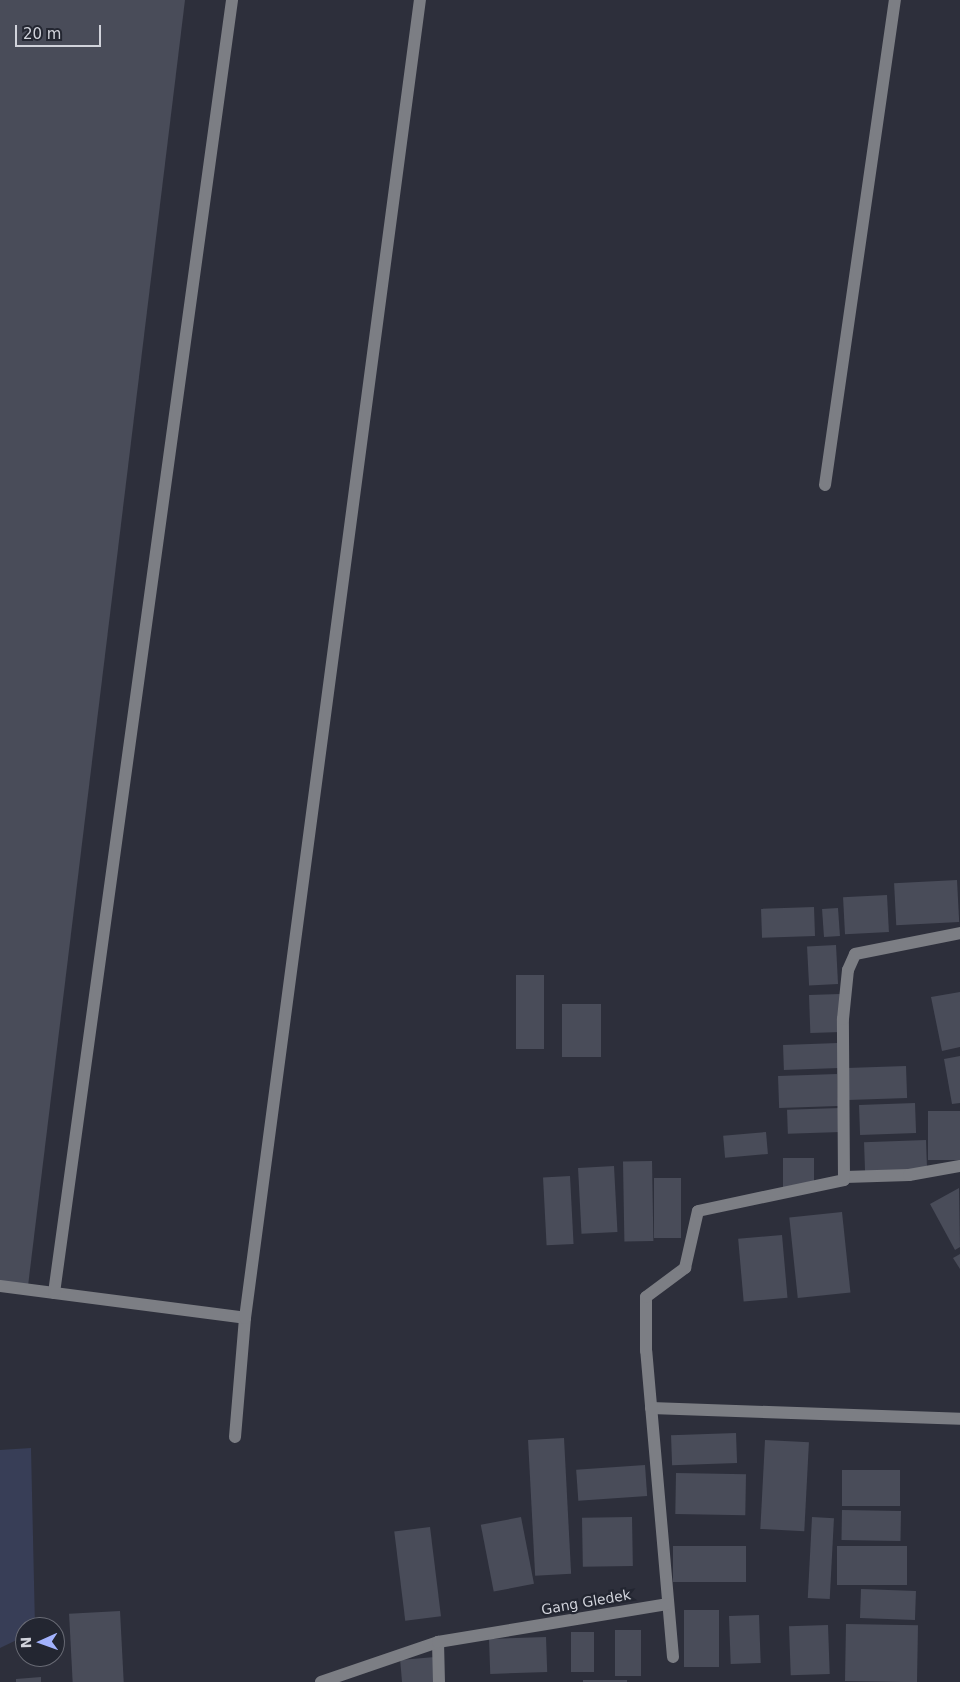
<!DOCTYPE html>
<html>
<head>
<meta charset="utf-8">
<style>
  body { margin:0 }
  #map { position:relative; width:960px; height:1682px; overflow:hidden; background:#2d2f3b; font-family:"DejaVu Sans",sans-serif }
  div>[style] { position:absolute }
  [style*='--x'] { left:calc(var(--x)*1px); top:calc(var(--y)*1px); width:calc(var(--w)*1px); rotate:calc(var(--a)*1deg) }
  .green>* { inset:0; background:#383e57 }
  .building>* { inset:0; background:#494c59; transform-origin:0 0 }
  .minor>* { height:12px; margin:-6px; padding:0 6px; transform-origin:6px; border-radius:6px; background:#7c7e84 }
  span { translate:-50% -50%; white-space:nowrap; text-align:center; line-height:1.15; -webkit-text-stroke:4.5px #232631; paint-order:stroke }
  .street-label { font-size:14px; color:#d1d3db }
  .north { position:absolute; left:15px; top:1617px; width:50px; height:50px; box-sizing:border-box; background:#232631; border:1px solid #696b75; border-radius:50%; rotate:268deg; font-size:14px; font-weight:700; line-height:20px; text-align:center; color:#d1d3db }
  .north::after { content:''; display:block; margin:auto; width:18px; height:22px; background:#a2b2fd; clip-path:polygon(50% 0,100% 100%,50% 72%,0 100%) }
  .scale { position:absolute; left:15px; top:25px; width:86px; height:22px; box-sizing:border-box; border:2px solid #d1d3db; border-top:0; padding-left:6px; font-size:15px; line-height:18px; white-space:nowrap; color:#d1d3db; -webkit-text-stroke:4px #232631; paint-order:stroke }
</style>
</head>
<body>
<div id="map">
  <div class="green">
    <i style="clip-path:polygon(31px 1448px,35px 1627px,25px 1627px,25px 1636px,0 1648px,0 1450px)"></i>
  </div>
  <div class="building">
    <i style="clip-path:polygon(0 0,185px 0,28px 1286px,0 1282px)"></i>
    <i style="left:957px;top:880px;width:42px;height:63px;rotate:87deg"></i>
    <i style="left:887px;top:895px;width:37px;height:44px;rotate:87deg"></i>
    <i style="left:814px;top:907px;width:29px;height:53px;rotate:88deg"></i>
    <i style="left:838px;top:908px;width:28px;height:16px;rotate:86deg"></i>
    <i style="left:836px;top:945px;width:39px;height:29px;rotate:87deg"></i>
    <i style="left:516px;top:975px;width:28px;height:74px"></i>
    <i style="clip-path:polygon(960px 992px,960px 1047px,942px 1051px,931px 997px)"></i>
    <i style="left:840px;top:994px;width:38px;height:31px;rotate:88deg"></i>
    <i style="left:562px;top:1004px;width:39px;height:53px"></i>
    <i style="left:838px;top:1043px;width:25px;height:55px;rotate:88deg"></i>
    <i style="clip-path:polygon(960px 1056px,960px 1103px,952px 1104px,944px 1059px)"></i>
    <i style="left:906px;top:1066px;width:32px;height:59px;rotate:88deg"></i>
    <i style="left:837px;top:1074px;width:32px;height:59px;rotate:88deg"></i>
    <i style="left:915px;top:1103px;width:30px;height:56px;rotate:88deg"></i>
    <i style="left:840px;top:1108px;width:24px;height:53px;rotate:88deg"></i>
    <i style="left:928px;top:1111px;width:32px;height:49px"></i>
    <i style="left:766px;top:1132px;width:22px;height:43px;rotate:85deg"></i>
    <i style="left:926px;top:1140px;width:32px;height:62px;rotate:88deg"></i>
    <i style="left:783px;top:1158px;width:31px;height:31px"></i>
    <i style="left:652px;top:1161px;width:80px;height:29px;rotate:89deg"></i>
    <i style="left:614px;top:1166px;width:66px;height:36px;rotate:87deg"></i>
    <i style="left:570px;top:1176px;width:68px;height:27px;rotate:87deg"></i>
    <i style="left:654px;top:1178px;width:27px;height:60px"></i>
    <i style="clip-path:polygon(959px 1188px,960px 1247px,955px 1250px,930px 1204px)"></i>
    <i style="left:842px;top:1212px;width:81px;height:53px;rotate:84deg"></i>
    <i style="left:782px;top:1235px;width:63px;height:44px;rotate:85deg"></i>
    <i style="clip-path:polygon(960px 1254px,960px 1269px,953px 1258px)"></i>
    <i style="left:736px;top:1433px;width:30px;height:65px;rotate:88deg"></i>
    <i style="left:564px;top:1438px;width:136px;height:36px;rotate:87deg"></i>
    <i style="left:765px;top:1440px;width:44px;height:89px;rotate:3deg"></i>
    <i style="left:645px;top:1465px;width:31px;height:69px;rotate:86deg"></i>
    <i style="left:900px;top:1470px;width:36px;height:58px;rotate:90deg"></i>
    <i style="left:676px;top:1473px;width:70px;height:41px;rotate:1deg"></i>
    <i style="left:842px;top:1510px;width:59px;height:30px;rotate:1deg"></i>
    <i style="left:521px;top:1517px;width:68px;height:41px;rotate:79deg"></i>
    <i style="left:632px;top:1517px;width:49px;height:50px;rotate:89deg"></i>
    <i style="left:812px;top:1517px;width:22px;height:81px;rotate:3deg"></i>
    <i style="left:430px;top:1527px;width:90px;height:36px;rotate:83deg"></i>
    <i style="left:673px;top:1546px;width:73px;height:36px"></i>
    <i style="left:907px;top:1546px;width:39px;height:70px;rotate:90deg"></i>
    <i style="left:861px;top:1589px;width:55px;height:29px;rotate:2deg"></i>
    <i style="left:684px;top:1610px;width:35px;height:57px"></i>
    <i style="left:120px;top:1611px;width:71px;height:51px;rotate:87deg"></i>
    <i style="left:759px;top:1615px;width:48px;height:30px;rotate:88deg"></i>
    <i style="left:846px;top:1624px;width:72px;height:57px;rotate:1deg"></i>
    <i style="left:828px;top:1625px;width:49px;height:39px;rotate:88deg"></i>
    <i style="left:615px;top:1630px;width:26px;height:46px"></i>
    <i style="left:571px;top:1632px;width:23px;height:40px"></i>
    <i style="left:546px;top:1637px;width:35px;height:57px;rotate:88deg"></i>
    <i style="left:435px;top:1657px;width:25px;height:35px;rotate:85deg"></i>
    <i style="clip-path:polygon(41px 1677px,41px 1682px,16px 1682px,16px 1679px)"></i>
    <i style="left:583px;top:1680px;width:44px;height:2px"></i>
  </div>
  <div class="minor">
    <i style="--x:825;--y:485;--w:490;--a:-81.8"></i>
    <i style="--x:845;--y:1177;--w:64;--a:-1.8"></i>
    <i style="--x:909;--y:1175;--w:52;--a:-10"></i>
    <i style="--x:0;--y:1286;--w:247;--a:7.4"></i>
    <i style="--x:54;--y:1293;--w:1305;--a:-82.16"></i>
    <i style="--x:651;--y:1408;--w:309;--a:2"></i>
    <i style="--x:235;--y:1437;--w:119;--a:-85.2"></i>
    <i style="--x:245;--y:1318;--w:1330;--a:-82.44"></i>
    <i style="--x:438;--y:1642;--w:40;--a:88.6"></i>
    <i style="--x:673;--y:1657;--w:307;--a:-95"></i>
    <i style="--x:646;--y:1351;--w:54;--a:-90"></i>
    <i style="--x:646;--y:1297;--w:49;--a:-36.6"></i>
    <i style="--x:685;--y:1268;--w:58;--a:-77.2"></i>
    <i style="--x:698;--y:1211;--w:149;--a:-12"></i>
    <i style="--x:844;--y:1180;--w:161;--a:-90.4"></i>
    <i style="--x:843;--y:1019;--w:49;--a:-84.2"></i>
    <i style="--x:848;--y:970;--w:17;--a:-66"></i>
    <i style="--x:855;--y:954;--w:107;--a:-11.3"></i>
    <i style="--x:321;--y:1682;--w:124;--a:-18.9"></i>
    <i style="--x:438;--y:1642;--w:232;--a:-9.4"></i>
  </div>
  <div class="street-label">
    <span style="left:586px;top:1602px;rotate:-10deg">Gang Gledek</span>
  </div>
  <div class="north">N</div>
  <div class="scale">20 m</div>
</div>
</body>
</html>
